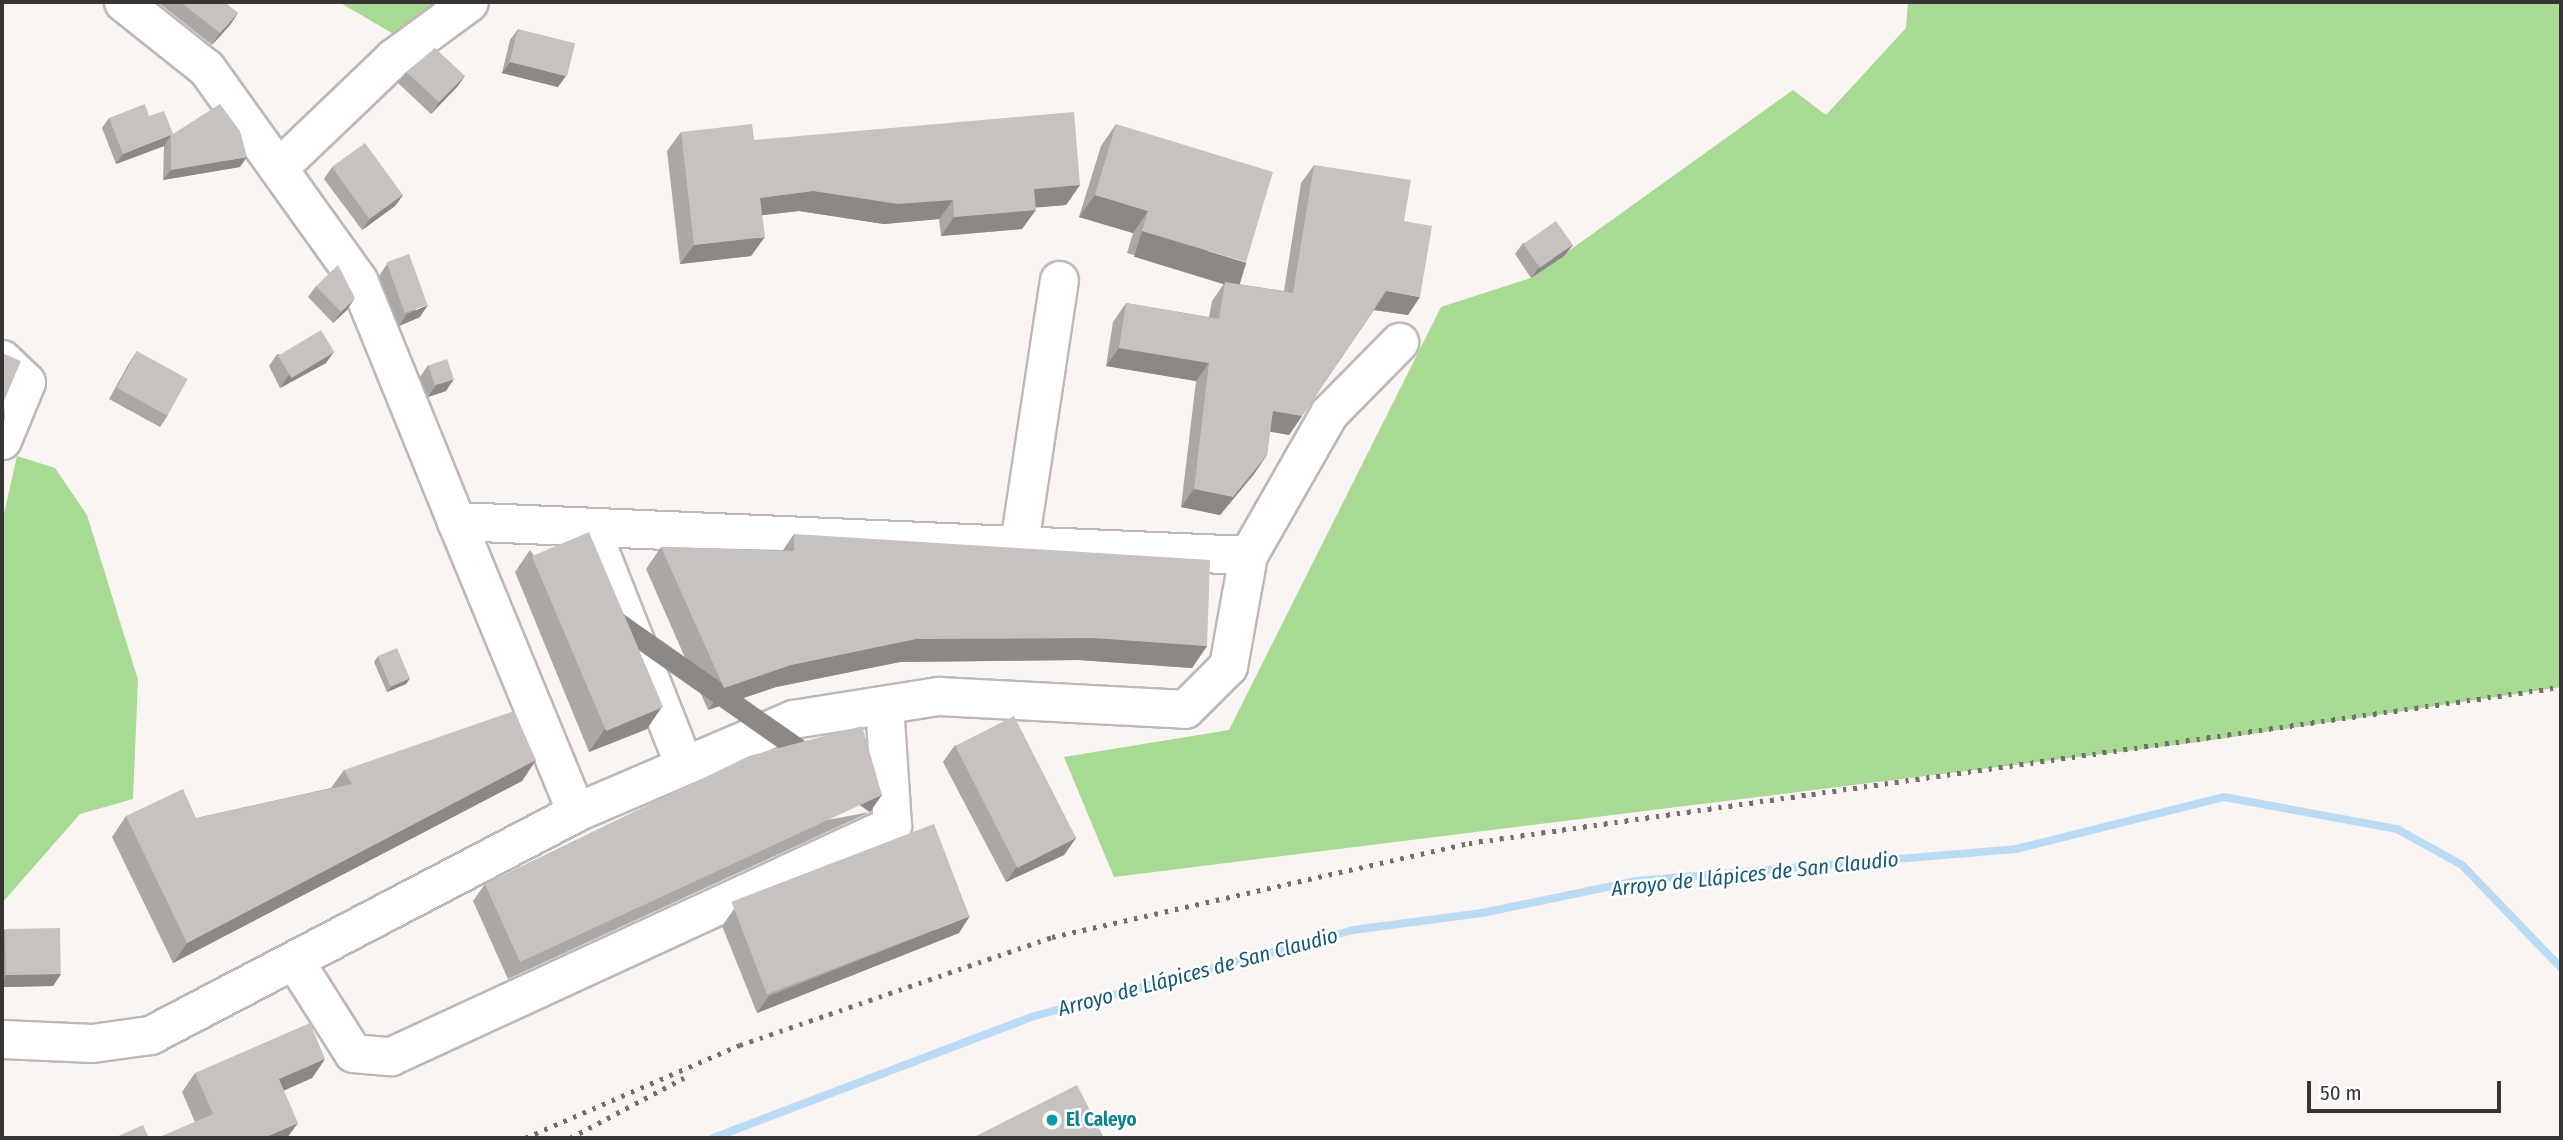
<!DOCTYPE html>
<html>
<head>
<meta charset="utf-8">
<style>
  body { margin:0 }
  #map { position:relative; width:2563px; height:1140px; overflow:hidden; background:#faf5f2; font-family:"Fira Sans Condensed",sans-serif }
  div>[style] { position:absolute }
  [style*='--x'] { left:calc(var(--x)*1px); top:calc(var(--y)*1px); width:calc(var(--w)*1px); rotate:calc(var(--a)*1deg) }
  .green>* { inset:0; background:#a7da92 }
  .stream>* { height:8px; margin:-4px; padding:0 4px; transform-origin:4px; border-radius:4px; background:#badbf3 }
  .roads { filter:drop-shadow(2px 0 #bdb8b5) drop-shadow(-2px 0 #bdb8b5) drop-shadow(0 2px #bdb8b5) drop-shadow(0 -2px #bdb8b5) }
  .minor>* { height:37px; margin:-18.5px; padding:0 18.5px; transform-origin:18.5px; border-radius:18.5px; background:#fff }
  .rail>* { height:5px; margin-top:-2.5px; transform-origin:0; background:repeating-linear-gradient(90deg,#716e6c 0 3.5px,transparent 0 10.5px) }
  .wall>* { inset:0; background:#aba7a5 }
  .shaded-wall>* { inset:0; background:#8b8886; transform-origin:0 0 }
  .building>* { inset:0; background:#c7c2c0; transform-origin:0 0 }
  .dots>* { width:19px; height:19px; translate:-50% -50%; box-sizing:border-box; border:4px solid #fff; border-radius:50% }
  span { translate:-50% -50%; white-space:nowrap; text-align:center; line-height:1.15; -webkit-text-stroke:5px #fff; paint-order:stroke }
  .culture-label { font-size:19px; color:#0d838f; font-weight:700 }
  .left { translate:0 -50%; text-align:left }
  .water-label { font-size:21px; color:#14577d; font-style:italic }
  .frame { position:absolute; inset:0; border:4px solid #373534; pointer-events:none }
  .scale { position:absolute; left:2307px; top:1081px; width:194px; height:32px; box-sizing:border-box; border:4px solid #373534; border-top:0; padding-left:9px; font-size:21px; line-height:24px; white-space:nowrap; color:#373534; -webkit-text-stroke:5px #fff; paint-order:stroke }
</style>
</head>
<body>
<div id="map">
  <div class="green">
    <i style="clip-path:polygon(339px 2px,444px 2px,402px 39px)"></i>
    <i style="clip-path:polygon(1908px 2px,2561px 2px,2561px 687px,2199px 742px,1114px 877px,1064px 757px,1229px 730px,1441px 307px,1531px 278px,1793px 90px,1826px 115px,1906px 28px)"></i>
    <i style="clip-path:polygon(17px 456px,55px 468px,87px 515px,138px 680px,133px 799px,80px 814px,2px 903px,2px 522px)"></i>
  </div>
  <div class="stream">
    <i style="--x:713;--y:1138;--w:340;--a:-20.8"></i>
    <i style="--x:1031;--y:1017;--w:334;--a:-15.1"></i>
    <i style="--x:1353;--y:930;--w:130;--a:-7.5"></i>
    <i style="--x:1482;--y:913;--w:157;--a:-11.7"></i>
    <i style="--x:1636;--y:881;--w:381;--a:-4.8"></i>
    <i style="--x:2016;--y:849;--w:214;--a:-14"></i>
    <i style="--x:2224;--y:797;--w:176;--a:10.5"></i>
    <i style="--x:2397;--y:829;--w:74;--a:29"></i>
    <i style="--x:2462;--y:865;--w:143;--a:46.1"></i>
  </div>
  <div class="roads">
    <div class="minor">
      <i style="--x:278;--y:168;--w:159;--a:-43.7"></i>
      <i style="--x:393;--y:58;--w:94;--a:-36.4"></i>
      <i style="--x:2;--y:359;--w:33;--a:44"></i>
      <i style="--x:26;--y:382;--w:63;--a:112.5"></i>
      <i style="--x:456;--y:521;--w:315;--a:67.6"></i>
      <i style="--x:590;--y:527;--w:254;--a:68.5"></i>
      <i style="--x:1019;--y:544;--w:267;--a:-81.4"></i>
      <i style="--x:1248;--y:555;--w:163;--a:-60.3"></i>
      <i style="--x:1329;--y:413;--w:100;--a:-45.4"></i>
      <i style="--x:294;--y:960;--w:110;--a:57.6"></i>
      <i style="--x:353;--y:1053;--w:38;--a:5"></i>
      <i style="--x:391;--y:1056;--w:552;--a:-24.75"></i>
      <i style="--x:892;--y:825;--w:120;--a:-93.8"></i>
      <i style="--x:2;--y:1039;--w:90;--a:2.5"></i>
      <i style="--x:92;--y:1043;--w:59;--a:-7.9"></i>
      <i style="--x:150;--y:1035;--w:481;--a:-27.6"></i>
      <i style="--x:576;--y:812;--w:236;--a:-23.2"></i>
      <i style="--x:793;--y:719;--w:148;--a:-9"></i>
      <i style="--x:939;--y:696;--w:246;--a:3"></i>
      <i style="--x:1185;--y:709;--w:61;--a:-45"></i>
      <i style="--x:1228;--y:666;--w:113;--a:-79.8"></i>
      <i style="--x:1248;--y:555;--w:793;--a:-177.54"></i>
      <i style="--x:456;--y:521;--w:260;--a:-112.1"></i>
      <i style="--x:358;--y:280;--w:261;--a:-125.6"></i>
      <i style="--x:206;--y:68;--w:106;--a:-141.5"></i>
    </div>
  </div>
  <div class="rail">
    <i style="--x:525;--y:1138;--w:234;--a:-23.4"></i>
    <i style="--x:740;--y:1045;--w:330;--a:-19.1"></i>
    <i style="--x:1052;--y:937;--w:427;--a:-12.7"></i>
    <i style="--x:1469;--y:843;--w:1103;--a:-8.13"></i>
    <i style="--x:570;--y:1138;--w:129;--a:-27.8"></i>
  </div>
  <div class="wall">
    <i style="clip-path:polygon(160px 2px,224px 2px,238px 13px,230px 25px,212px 45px,159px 3px)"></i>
    <i style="clip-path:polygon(518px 29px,558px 87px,502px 73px,510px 40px)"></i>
    <i style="clip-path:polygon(406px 72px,465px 76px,457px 87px,431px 114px,398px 83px)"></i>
    <i style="clip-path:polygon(149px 116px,173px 134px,240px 167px,163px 180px,164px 146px,116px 164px,102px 128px,109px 118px)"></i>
    <i style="clip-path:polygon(1116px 124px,1231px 283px,1284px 291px,1301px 183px,1314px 165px,1404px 221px,1408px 315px,1374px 310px,1289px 435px,1270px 431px,1267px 455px,1254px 474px,1220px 515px,1181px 507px,1196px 381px,1106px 366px,1113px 322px,1126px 303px,1209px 317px,1212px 301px,1225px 282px,1226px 283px,1127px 253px,1133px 233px,1079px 217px,1101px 146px)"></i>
    <i style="clip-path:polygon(681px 132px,754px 140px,1080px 185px,1066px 205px,1036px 207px,1022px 229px,941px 236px,939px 219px,884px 224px,799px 211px,762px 215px,751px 256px,680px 264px,667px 151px)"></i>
    <i style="clip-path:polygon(332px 167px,403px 195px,395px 206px,362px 230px,324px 179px)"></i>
    <i style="clip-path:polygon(1523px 243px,1573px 245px,1564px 256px,1531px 278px,1515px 254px)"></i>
    <i style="clip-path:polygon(387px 264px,420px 317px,399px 326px,379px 276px)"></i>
    <i style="clip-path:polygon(316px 286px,347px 310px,333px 323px,308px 297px)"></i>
    <i style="clip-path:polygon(137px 351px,168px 415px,160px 427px,109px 399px,129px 363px)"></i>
    <i style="clip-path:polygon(277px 354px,326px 363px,280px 388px,269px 366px)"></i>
    <i style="clip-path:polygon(428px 365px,446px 391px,428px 397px,420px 377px)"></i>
    <i style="clip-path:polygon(794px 534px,1207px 646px,1192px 668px,1079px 660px,900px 662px,776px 687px,708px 710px,646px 569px,661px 547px,783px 550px)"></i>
    <i style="clip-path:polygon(530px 550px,647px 729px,589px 752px,515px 572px)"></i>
    <i style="clip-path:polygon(378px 656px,410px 678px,406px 684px,387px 692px,374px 662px)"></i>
    <i style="clip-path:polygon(955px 745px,1076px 838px,1064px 855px,1006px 882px,943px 762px)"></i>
    <i style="clip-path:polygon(536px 760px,522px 781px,173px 963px,112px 837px,126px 816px,196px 818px,331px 788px,344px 770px)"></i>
    <i style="clip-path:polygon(870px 812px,508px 979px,473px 901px,485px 884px)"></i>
    <i style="clip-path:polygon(734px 909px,959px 933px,757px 1013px,722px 926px)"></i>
    <i style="clip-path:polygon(5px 929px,61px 974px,53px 986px,2px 987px,2px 934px)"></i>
    <i style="clip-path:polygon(325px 1059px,312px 1078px,284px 1090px,195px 1122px,182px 1092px,195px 1073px)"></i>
  </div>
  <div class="shaded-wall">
    <i style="clip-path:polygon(238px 13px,230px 25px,212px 45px,220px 33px)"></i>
    <i style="clip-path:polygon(510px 62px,566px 76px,558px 87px,502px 73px)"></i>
    <i style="clip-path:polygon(465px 76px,457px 87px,431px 114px,439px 102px)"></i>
    <i style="clip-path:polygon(171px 135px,164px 146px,116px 164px,123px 154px)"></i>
    <i style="clip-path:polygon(247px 157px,240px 167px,163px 180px,171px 170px)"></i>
    <i style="clip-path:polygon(1080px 185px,1066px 205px,1020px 209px,1034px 189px)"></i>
    <i style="clip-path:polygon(813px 191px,953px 200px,939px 219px,884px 224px,799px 211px,747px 217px,760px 198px)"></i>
    <i style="clip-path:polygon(403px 195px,395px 206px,362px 230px,370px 219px)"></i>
    <i style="clip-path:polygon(1095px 195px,1148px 211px,1133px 233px,1079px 217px)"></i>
    <i style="clip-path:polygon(1036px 210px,1022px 229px,941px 236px,954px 217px)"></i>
    <i style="left:1142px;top:231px;width:109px;height:27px;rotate:17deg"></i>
    <i style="clip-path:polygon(765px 237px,751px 256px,680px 264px,694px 245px)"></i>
    <i style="clip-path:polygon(1573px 245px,1564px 256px,1531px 278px,1539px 267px)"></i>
    <i style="clip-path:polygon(1386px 291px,1420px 297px,1408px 315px,1374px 310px)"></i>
    <i style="clip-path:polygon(355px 298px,347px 310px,333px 323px,341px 312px)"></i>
    <i style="clip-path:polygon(428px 305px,420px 317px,399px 326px,407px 314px)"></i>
    <i style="clip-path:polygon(1119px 348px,1209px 363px,1196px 381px,1106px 366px)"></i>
    <i style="clip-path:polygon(334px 352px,326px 363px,280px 388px,288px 376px)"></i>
    <i style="clip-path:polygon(454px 379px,446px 391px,428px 397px,436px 385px)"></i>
    <i style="clip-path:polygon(1273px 411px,1302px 416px,1289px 435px,1260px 430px)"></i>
    <i style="clip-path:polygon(1267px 455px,1254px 474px,1220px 515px,1181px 507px,1194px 489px)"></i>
    <i style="clip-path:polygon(1094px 638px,1207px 646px,1192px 668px,1079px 660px,900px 662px,776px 687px,708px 710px,724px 688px,791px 665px,916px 639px)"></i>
    <i style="clip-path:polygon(410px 678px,406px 684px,387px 692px,391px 687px)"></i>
    <i style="clip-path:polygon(662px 707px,647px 729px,589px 752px,604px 730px)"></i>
    <i style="clip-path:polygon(536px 760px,522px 781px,173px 963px,187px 943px)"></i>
    <i style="left:882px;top:795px;width:21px;height:399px;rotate:125deg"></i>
    <i style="clip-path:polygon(1076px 838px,1064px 855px,1006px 882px,1018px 865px)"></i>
    <i style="clip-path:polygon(970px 916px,959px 933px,757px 1013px,769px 996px)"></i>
    <i style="clip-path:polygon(61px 974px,53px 986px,2px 987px,2px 981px,6px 975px)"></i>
    <i style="clip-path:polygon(325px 1059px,312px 1078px,265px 1099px,279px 1079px)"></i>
    <i style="clip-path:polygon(298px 1123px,287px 1138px,263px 1138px)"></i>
  </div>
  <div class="building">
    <i style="clip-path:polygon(180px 2px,224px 2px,238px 13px,220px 33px)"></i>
    <i style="left:518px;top:29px;width:59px;height:34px;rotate:14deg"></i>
    <i style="clip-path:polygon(435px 48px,465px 76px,439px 102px,406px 72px)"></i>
    <i style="clip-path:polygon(145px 104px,149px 116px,164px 111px,173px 134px,220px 104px,240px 131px,247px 157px,171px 170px,171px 135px,123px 154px,109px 118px)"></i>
    <i style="clip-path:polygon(1074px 112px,1080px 185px,1034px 189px,1036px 210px,954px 217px,953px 200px,898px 204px,813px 191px,760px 198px,765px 237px,694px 245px,681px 132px,752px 124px,754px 140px)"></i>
    <i style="clip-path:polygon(1116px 124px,1273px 172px,1246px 262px,1142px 231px,1148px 211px,1095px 195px)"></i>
    <i style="left:365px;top:143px;width:64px;height:41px;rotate:54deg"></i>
    <i style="clip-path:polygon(1314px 165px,1411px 180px,1404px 221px,1432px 226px,1420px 297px,1386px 291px,1302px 416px,1273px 411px,1267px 455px,1233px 497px,1194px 489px,1209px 363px,1119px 348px,1126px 303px,1219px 319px,1225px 282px,1293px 293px)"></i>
    <i style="left:1556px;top:221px;width:29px;height:40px;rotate:55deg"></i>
    <i style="left:409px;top:254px;width:54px;height:24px;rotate:70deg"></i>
    <i style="clip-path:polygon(338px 265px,355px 298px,341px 312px,316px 286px)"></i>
    <i style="left:321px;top:330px;width:26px;height:50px;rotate:59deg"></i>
    <i style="left:137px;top:351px;width:58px;height:42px;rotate:29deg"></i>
    <i style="clip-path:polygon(2px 353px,21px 361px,4px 401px,5px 418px,2px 426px)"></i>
    <i style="left:447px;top:359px;width:21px;height:20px;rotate:71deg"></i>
    <i style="left:589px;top:532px;width:190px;height:62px;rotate:67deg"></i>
    <i style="clip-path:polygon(794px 534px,1210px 560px,1207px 646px,1094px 638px,916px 639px,791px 665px,724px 688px,661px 547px,794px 551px)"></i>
    <i style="left:397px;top:648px;width:33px;height:21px;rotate:67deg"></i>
    <i style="clip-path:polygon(514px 711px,536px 760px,187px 943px,126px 816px,183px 789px,196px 818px,352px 784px,344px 770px)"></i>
    <i style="left:1014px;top:716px;width:137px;height:66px;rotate:63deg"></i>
    <i style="clip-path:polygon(862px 726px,882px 795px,520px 962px,485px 884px,749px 756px)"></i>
    <i style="left:934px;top:824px;width:99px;height:217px;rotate:69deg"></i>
    <i style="left:60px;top:928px;width:46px;height:55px;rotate:89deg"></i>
    <i style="clip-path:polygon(310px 1023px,325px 1059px,279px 1079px,298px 1123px,263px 1138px,157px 1138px,213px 1114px,195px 1073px)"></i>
    <i style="clip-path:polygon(1077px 1085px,1104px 1138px,972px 1138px)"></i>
    <i style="clip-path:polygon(143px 1125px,149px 1138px,114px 1138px)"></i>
  </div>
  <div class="dots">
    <i style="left:1052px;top:1120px;background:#0f9aa8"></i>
  </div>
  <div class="culture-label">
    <span class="left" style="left:1066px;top:1120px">El Caleyo</span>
  </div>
  <div class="water-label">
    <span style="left:1755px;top:874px;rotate:-6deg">Arroyo de Llápices de San Claudio</span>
    <span style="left:1198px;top:972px;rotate:-15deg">Arroyo de Llápices de San Claudio</span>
  </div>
  <div class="frame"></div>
  <div class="scale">50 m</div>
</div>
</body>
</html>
